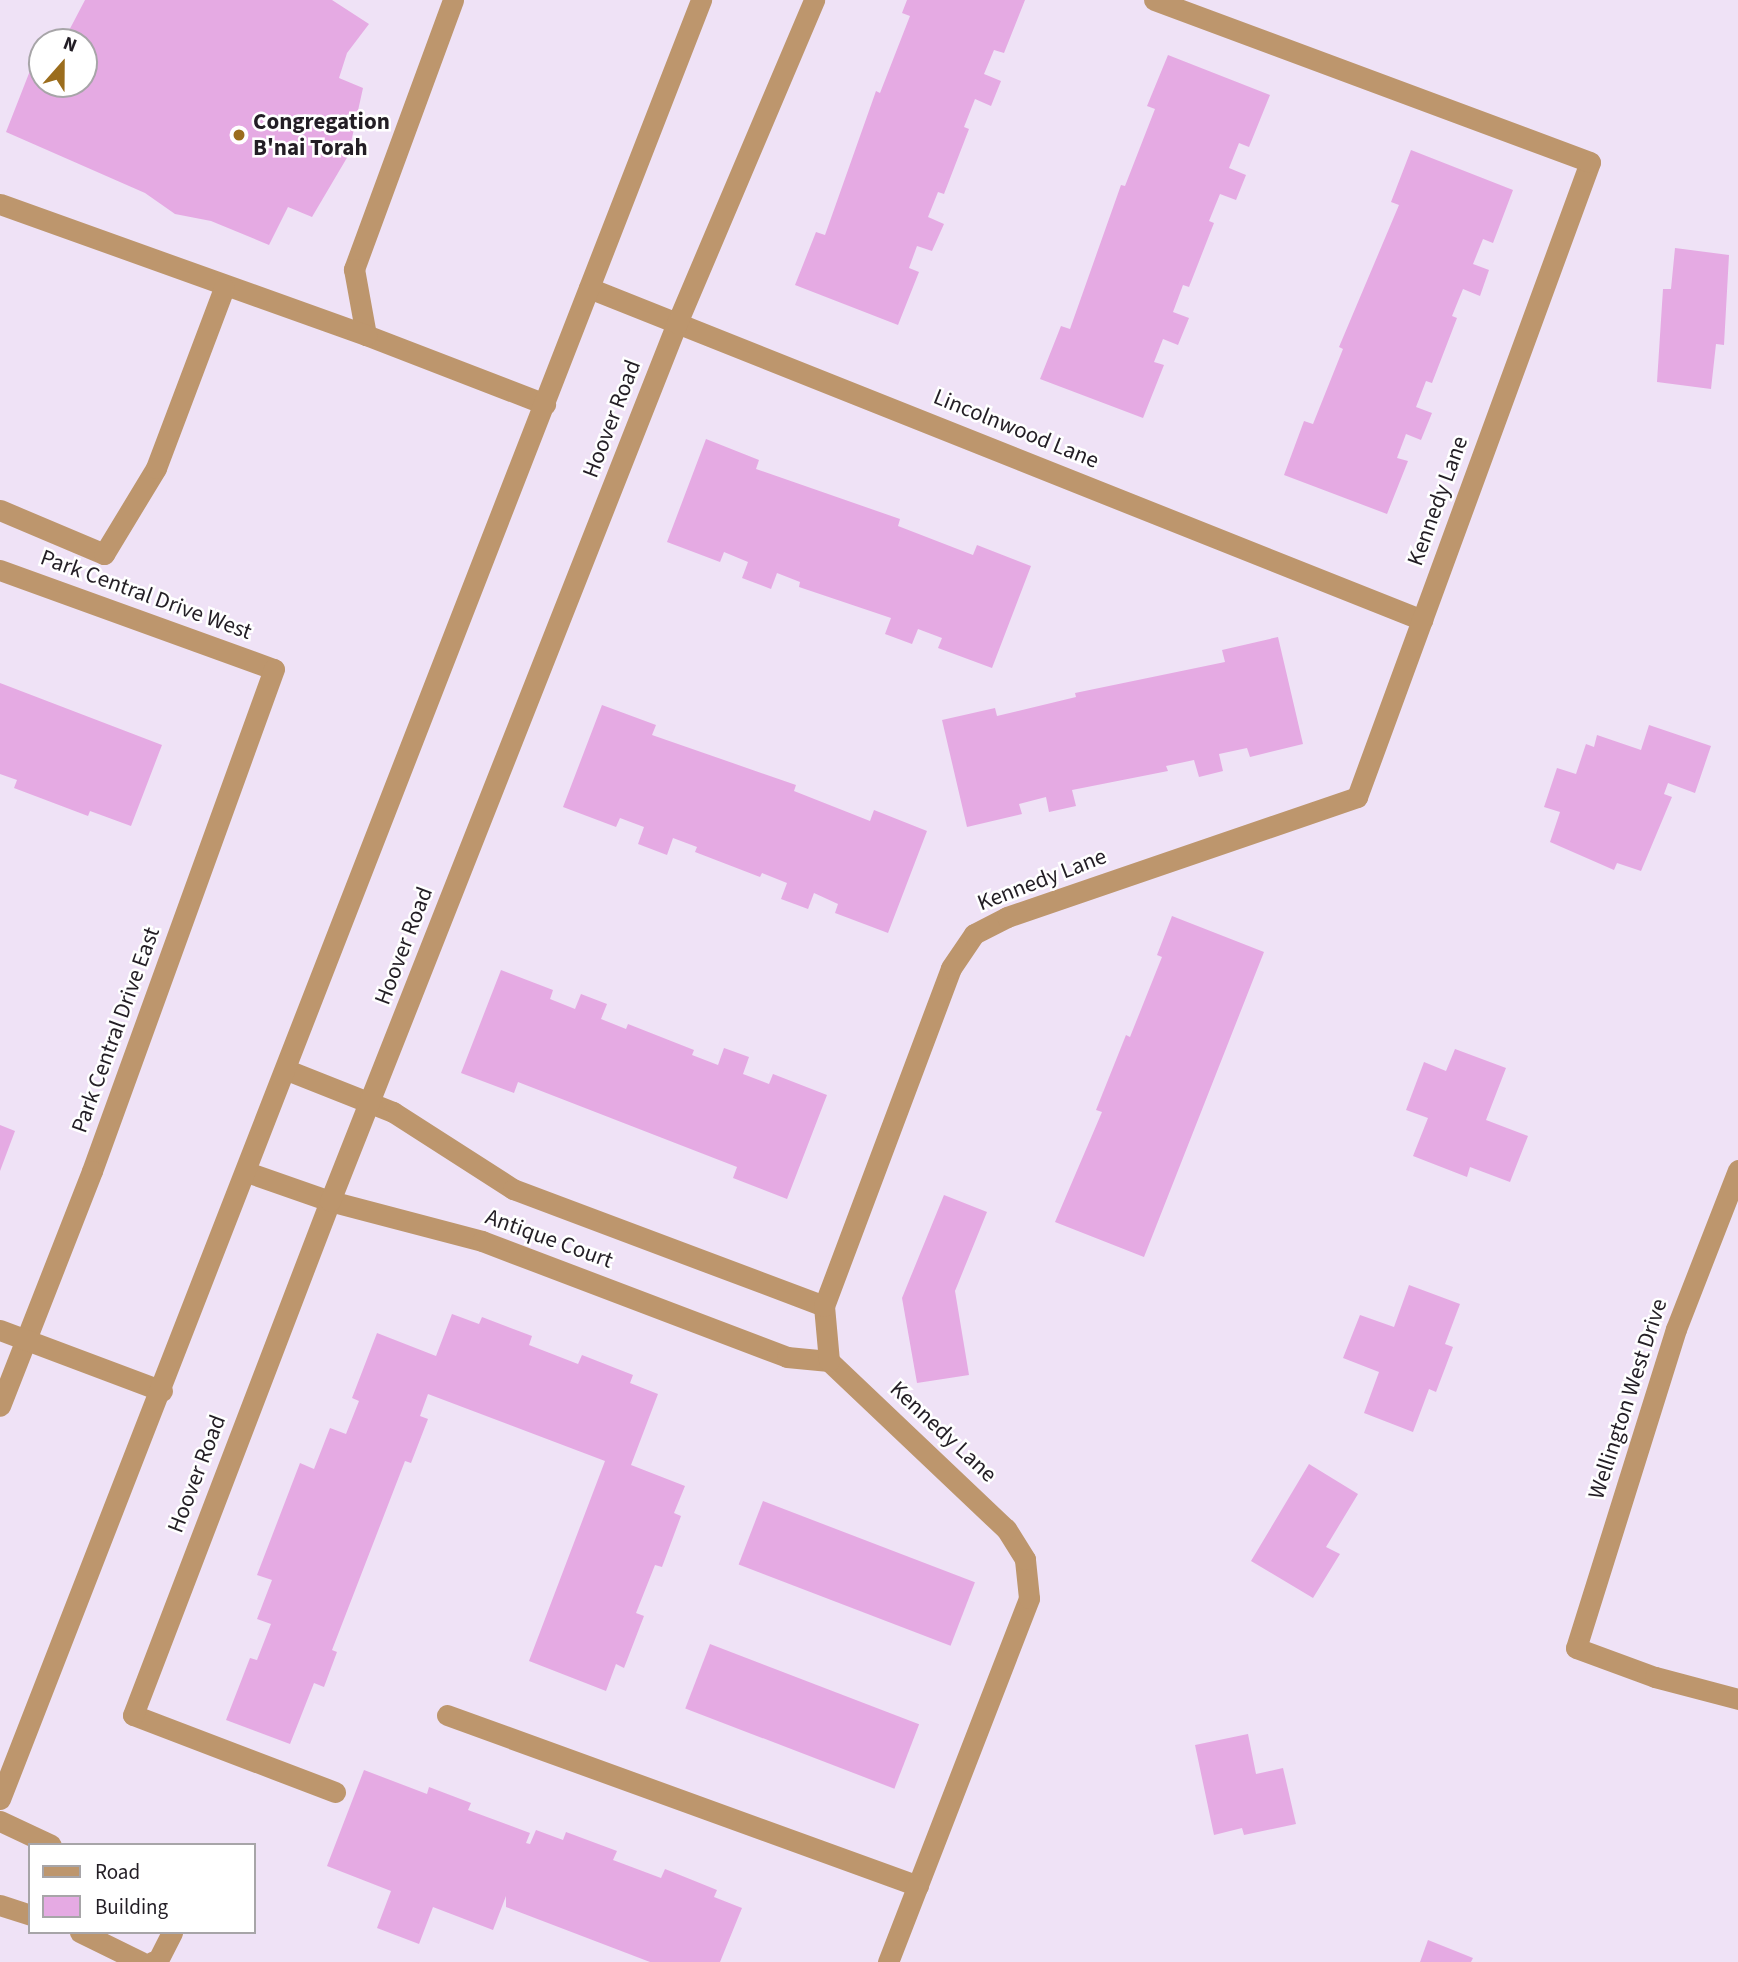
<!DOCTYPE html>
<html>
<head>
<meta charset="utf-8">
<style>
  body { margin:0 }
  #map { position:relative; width:1738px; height:1962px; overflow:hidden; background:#efe2f6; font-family:"Source Sans 3",sans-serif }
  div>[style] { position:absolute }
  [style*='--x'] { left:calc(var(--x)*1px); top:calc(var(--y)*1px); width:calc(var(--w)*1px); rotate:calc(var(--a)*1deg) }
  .building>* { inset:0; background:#e5aae3; transform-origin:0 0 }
  .minor>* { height:21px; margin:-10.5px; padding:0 10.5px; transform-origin:10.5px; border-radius:10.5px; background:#bd966d }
  .dots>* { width:19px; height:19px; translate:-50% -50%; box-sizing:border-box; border:4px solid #fff; border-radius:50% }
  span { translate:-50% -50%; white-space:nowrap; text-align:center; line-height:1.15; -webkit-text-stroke:5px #fff; paint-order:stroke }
  .poi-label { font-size:23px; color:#231e25; font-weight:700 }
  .left { translate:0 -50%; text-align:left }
  .street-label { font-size:23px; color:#231e25 }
  .legend { position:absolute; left:28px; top:1843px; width:228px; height:91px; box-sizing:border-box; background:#fff; border:2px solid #a7a5a8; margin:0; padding:9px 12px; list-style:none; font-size:21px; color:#231e25 }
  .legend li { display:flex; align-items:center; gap:14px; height:35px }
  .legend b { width:35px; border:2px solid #a7a5a8 }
  .north { position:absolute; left:28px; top:28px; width:70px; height:70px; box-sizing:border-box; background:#fff; border:2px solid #a7a5a8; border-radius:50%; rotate:21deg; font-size:19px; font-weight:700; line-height:28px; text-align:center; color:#231e25 }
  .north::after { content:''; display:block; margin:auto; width:24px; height:32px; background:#9b6d1d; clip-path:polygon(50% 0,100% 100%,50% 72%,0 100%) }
</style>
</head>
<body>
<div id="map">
  <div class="building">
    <i style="clip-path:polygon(85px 0,332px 0,369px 24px,347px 53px,339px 78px,363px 88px,348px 156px,312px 217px,288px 207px,269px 245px,211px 221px,175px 214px,145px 193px,6px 132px,35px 58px,42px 60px,42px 84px,84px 84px,84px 42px,63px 42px)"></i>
    <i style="clip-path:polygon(907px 0,1025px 0,1004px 53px,994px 50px,984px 74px,1001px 81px,991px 106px,975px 99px,964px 127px,969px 129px,944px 194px,938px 192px,928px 217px,944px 224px,932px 251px,917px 246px,909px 268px,919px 272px,898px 325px,795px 285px,816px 232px,825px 235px,876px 91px,880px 93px,910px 16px,902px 13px)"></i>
    <i style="clip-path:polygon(1168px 55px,1270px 95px,1249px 147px,1239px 143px,1229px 168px,1246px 175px,1236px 200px,1220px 194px,1209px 221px,1214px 223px,1189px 287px,1183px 285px,1173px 312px,1189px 318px,1178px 345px,1163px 339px,1154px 362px,1164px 365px,1143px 418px,1040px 379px,1061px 326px,1070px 329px,1121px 185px,1125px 186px,1155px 109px,1147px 106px)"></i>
    <i style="clip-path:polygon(1411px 150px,1513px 190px,1493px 243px,1483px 239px,1473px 264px,1489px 270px,1480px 296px,1463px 289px,1452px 316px,1457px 318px,1432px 383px,1426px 381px,1416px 407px,1432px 413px,1421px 440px,1406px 434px,1397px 458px,1408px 461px,1387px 514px,1284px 475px,1304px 421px,1313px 424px,1343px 349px,1339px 347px,1399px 205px,1391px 202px)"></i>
    <i style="clip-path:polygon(1675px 248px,1729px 255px,1724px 345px,1716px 344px,1711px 389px,1657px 382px,1663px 289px,1671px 289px)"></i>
    <i style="clip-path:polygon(706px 439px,759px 460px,756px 469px,900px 519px,898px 526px,973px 555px,977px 545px,1031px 566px,992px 668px,938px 648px,942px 638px,918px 629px,912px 644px,885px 634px,891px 618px,799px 587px,800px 582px,777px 573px,771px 589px,742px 578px,748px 562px,724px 552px,720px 562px,667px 542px)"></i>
    <i style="clip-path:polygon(1278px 637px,1303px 744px,1250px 757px,1247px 748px,1219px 754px,1223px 771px,1199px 777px,1194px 760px,1166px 766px,1168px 771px,1072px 790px,1076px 806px,1049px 812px,1046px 797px,1019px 804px,1022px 814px,967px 827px,942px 720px,995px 708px,997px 716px,1076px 697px,1075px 693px,1225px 662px,1222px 650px)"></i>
    <i style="clip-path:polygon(0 683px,162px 745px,131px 826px,90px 811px,88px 816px,14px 788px,17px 780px,0 774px)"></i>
    <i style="clip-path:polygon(602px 705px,656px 725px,652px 735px,796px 785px,794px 791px,870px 821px,874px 810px,927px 831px,888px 933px,835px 913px,838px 904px,814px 893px,808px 909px,781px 899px,787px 883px,762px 873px,760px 877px,695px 852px,697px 847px,673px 838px,667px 855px,638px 844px,644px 827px,620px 818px,616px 827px,563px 807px)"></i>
    <i style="clip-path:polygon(1649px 725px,1711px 746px,1695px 793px,1668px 783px,1664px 794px,1672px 797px,1641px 871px,1617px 863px,1614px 870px,1550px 842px,1560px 812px,1544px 807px,1557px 768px,1576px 774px,1586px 744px,1594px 747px,1597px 735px,1641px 750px)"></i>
    <i style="clip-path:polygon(1172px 916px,1264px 952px,1144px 1257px,1055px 1222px,1102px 1112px,1096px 1110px,1126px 1035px,1130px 1037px,1162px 957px,1157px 955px)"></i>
    <i style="clip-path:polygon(501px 970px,553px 990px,550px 999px,575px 1009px,581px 994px,607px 1004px,601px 1019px,626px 1029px,628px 1024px,694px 1050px,692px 1055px,718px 1065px,724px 1048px,749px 1057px,743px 1074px,769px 1084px,773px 1074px,827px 1095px,787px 1199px,733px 1178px,737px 1167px,518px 1082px,514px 1093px,461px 1073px)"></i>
    <i style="clip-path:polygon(1455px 1049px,1506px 1068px,1486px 1120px,1528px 1136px,1510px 1182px,1470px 1167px,1467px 1177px,1413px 1156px,1428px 1118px,1406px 1110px,1424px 1062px,1446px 1071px)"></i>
    <i style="clip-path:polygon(0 1125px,15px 1131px,0 1171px)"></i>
    <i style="clip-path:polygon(944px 1195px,987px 1212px,955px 1291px,969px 1375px,917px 1383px,902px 1298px)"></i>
    <i style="clip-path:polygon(1409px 1285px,1460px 1304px,1445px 1344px,1453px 1347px,1436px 1392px,1429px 1389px,1413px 1432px,1364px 1413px,1379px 1372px,1343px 1358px,1360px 1315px,1394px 1327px)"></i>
    <i style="clip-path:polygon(452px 1314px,479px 1324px,482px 1317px,532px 1336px,529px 1345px,578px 1364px,582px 1355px,633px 1375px,630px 1383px,658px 1394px,631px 1465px,685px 1486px,674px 1513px,681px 1516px,662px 1567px,655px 1565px,636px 1613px,644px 1616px,624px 1668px,616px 1664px,606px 1691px,529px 1661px,605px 1461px,428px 1394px,420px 1416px,428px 1419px,411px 1463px,405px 1461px,332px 1650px,337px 1652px,324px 1687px,314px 1683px,290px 1744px,226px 1720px,250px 1658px,257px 1660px,271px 1624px,257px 1619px,272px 1580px,257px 1575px,300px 1463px,314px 1469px,330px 1428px,346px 1434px,359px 1401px,352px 1398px,377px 1333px,436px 1356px)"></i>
    <i style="clip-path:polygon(1309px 1464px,1358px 1494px,1326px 1547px,1340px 1554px,1313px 1598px,1251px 1561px)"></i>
    <i style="left:763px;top:1501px;width:227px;height:68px;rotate:21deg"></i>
    <i style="left:710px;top:1644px;width:224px;height:69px;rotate:21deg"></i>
    <i style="clip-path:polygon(1248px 1734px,1256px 1774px,1283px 1768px,1296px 1824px,1244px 1835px,1242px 1828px,1214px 1835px,1195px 1745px)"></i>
    <i style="clip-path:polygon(364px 1770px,427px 1794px,429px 1787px,471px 1803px,468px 1810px,530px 1833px,526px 1843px,530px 1844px,536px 1830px,563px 1840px,566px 1832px,617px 1851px,613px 1860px,661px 1878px,665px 1869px,717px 1890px,714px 1897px,742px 1908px,720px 1962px,650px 1962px,506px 1907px,506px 1896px,493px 1930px,433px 1907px,419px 1944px,377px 1928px,391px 1891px,327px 1866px)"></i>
    <i style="clip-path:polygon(1428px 1940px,1473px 1958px,1471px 1962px,1420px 1962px)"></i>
  </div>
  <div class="minor">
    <i style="--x:453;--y:0;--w:287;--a:110.2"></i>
    <i style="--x:354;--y:269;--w:67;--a:79.7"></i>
    <i style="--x:366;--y:335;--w:192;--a:21.1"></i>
    <i style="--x:0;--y:204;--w:389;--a:19.7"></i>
    <i style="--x:589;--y:288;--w:897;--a:21.73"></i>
    <i style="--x:0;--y:510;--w:113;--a:22.9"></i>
    <i style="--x:104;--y:554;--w:100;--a:-58.8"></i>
    <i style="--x:156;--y:468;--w:192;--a:-69.3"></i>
    <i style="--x:0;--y:570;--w:291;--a:19.9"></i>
    <i style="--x:274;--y:669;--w:534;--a:109.93"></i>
    <i style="--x:92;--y:1171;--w:252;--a:111.4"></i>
    <i style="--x:287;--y:1070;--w:114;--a:21.6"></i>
    <i style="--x:393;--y:1112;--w:143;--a:32.7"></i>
    <i style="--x:513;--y:1189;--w:332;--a:20.6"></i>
    <i style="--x:1738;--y:1170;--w:171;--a:111.3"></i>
    <i style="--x:1676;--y:1329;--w:334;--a:107.4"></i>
    <i style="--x:1576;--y:1648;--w:84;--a:20.2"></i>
    <i style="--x:1655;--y:1677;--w:86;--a:14.8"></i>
    <i style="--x:247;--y:1172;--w:88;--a:19.3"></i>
    <i style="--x:330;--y:1201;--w:157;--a:14.7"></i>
    <i style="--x:482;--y:1241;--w:326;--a:20.8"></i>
    <i style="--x:787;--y:1357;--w:42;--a:5.4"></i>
    <i style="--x:0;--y:1330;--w:173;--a:20.6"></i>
    <i style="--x:447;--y:1715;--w:501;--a:19.95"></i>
    <i style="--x:335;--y:1792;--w:216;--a:-159.1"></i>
    <i style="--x:133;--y:1715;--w:550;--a:-69.03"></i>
    <i style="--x:330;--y:1201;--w:944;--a:-68.44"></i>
    <i style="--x:677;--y:323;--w:351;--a:-67"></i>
    <i style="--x:0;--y:1799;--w:1931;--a:-68.71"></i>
    <i style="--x:0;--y:1821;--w:56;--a:25.2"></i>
    <i style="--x:0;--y:1905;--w:32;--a:18"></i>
    <i style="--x:80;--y:1932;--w:68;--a:26.2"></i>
    <i style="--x:152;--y:1962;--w:6;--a:-18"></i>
    <i style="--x:158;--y:1960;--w:31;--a:-63"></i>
    <i style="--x:888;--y:1962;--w:390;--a:-68.8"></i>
    <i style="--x:1029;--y:1598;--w:39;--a:-96"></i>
    <i style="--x:1025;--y:1559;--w:36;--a:-122"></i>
    <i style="--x:1006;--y:1529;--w:244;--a:-136.5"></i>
    <i style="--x:829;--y:1361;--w:55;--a:-95.2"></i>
    <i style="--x:824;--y:1306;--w:361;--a:-69.4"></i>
    <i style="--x:951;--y:968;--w:41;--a:-55.9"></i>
    <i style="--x:974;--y:934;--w:37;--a:-27"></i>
    <i style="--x:1007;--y:917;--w:370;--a:-18.9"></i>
    <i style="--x:1357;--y:797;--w:676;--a:-69.85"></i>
    <i style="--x:1590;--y:162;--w:465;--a:-159.6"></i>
  </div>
  <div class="dots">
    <i style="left:239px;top:135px;background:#9b6d1d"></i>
  </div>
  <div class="poi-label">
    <span class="left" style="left:253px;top:135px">Congregation<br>B'nai Torah</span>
  </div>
  <div class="street-label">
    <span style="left:612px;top:419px;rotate:-69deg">Hoover Road</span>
    <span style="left:1016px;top:429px;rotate:22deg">Lincolnwood Lane</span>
    <span style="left:1438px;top:501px;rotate:-70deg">Kennedy Lane</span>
    <span style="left:146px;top:595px;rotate:20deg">Park Central Drive West</span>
    <span style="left:1042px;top:880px;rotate:-21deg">Kennedy Lane</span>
    <span style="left:404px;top:946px;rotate:-69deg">Hoover Road</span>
    <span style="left:116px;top:1030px;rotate:-70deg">Park Central Drive East</span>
    <span style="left:549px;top:1239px;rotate:20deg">Antique Court</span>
    <span style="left:1628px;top:1399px;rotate:-72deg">Wellington West Drive</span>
    <span style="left:943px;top:1432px;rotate:43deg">Kennedy Lane</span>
    <span style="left:197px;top:1474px;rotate:-69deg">Hoover Road</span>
  </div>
  <ul class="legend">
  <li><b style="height:9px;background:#bd966d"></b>Road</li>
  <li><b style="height:19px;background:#e5aae3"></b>Building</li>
  </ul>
  <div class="north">N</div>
</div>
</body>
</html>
